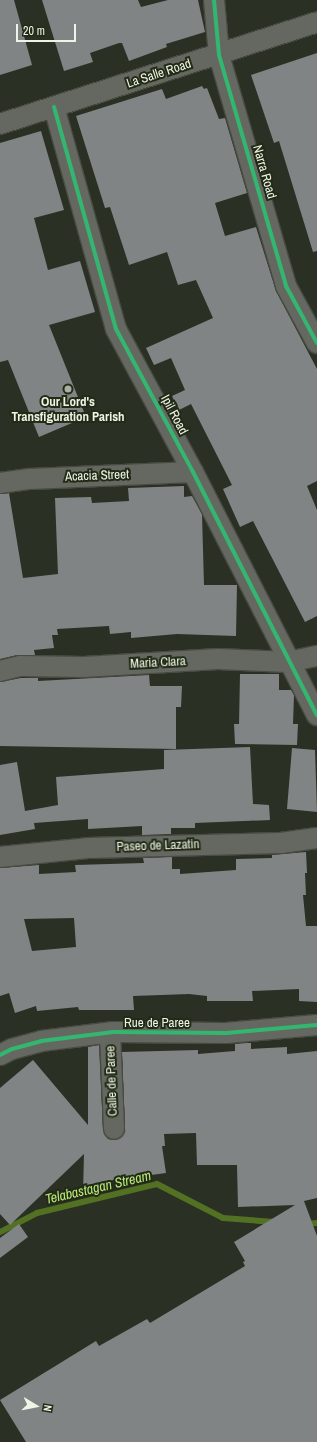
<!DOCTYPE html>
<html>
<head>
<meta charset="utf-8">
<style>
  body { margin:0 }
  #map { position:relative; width:317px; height:1442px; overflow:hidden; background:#2b3025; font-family:"Archivo Narrow",sans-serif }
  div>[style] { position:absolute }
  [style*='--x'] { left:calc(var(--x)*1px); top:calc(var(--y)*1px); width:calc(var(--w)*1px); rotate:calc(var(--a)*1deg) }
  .stream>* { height:6px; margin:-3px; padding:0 3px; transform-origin:3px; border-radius:3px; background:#537122 }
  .building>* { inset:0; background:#808484 }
  .roads { filter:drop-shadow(1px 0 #484b42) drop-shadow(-1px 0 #484b42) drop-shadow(0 1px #484b42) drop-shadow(0 -1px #484b42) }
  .minor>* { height:20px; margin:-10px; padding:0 10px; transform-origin:10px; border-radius:10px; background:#646860 }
  .cycleway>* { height:4px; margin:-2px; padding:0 2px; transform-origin:2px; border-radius:2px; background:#33b770 }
  .dots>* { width:11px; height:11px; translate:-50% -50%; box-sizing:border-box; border:2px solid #222b16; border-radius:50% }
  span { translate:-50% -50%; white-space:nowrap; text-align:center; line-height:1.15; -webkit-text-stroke:4px #222b16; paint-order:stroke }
  .street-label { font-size:13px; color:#eef5e7 }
  .poi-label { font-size:13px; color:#eef5e7; font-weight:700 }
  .water-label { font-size:14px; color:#b9e779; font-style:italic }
  .north { position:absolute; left:16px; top:1386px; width:40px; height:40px; -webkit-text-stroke:3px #222b16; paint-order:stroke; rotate:100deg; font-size:11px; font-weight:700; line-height:16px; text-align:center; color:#eef5e7 }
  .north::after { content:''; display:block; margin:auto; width:14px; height:18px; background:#eef5e7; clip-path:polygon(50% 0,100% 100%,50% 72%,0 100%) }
  .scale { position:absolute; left:16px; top:24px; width:60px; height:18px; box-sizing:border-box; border:2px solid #eef5e7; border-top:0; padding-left:5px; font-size:12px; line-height:14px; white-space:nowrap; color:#eef5e7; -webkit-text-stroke:3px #222b16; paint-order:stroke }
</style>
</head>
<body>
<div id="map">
  <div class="stream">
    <i style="--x:305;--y:1224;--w:12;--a:-5"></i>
    <i style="--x:0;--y:1232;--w:42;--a:-27.2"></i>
    <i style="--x:37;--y:1213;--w:123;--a:-13.6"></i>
    <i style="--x:157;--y:1184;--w:74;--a:27.3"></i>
    <i style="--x:223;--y:1218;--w:52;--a:4.4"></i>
  </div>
  <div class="building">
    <i style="clip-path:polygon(0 0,14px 0,32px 65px,0 75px)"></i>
    <i style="clip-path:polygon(42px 0,138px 0,141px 7px,168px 0,198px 0,205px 32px,166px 44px,167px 47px,129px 61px,122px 43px,119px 43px,90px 53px,93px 62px,64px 71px)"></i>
    <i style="clip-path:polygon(317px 53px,317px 251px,313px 252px,279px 141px,274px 143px,251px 75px)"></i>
    <i style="clip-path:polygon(202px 86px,204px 89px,207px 88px,219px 119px,225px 118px,247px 193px,215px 203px,225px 236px,256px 227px,276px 291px,317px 369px,317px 481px,307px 486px,317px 510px,317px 616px,305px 622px,253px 521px,240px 527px,223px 489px,232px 485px,191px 404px,179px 410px,172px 396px,185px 390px,171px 358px,154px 365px,146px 348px,213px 318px,196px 280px,178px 285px,167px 252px,129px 265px,110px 207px,105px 208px,76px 116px,162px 89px,166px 99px)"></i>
    <i style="clip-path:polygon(41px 131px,64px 210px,34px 218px,48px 270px,80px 261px,95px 312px,49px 325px,86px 417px,39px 437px,8px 360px,0 362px,0 143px)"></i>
    <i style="clip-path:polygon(184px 486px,184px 497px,192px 496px,202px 514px,204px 585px,237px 585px,236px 636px,177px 634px,131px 638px,131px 632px,110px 634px,109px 626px,57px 629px,58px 635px,52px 635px,54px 648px,34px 650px,35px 655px,17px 655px,0 659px,0 494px,9px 493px,23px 578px,58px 574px,55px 498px,91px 497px,92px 503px,129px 501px,128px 488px)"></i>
    <i style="clip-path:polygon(240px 674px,279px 674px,279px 690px,291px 690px,294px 695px,293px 724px,298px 724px,297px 745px,235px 744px,234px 724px,239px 724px)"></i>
    <i style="clip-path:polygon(149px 675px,150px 686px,182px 686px,181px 707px,176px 707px,176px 749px,0 746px,0 682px,21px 678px,38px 678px,38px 681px)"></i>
    <i style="clip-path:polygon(250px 747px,253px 804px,269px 805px,270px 820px,195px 823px,195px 828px,171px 828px,171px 834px,142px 835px,142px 826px,88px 829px,88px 819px,34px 823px,35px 829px,0 835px,0 765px,17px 762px,25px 811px,58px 805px,56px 777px,164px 769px,164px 750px)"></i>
    <i style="clip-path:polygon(292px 748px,315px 750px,317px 812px,287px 809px)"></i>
    <i style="clip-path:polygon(evenodd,306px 852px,307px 873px,305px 873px,306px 895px,303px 895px,306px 926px,317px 926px,317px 1002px,299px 1001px,299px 989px,252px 991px,253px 1001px,207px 1001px,207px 996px,189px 994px,133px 996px,134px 1010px,79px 1010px,78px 1007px,37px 1011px,36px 1006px,15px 1013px,9px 993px,0 996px,0 868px,39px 865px,39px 874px,76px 872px,75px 865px,144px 863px,143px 858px,172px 857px,172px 869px,180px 869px,180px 874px,236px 870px,236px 859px,272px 858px,272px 855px,306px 852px,74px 918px,76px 947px,32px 951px,24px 919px,74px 918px)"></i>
    <i style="clip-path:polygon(247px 1043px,251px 1043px,251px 1049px,287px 1047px,287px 1054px,317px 1051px,317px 1198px,304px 1201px,317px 1236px,317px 1442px,26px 1442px,0 1400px,96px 1341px,99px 1346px,147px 1319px,150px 1323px,245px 1266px,243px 1262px,245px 1261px,234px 1242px,295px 1205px,238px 1207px,237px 1165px,197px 1165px,196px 1133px,164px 1134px,165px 1146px,162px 1146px,166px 1173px,106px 1181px,106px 1192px,83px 1192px,84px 1154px,10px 1225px,0 1214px,0 1088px,33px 1060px,88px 1125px,88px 1047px,99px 1045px,103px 1129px,108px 1139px,115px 1140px,120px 1138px,125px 1129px,122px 1052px,198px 1050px,198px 1054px,235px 1051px,235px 1044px)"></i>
    <i style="clip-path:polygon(19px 1224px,28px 1237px,0 1258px,0 1238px)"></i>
  </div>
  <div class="roads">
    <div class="minor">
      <i style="--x:214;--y:0;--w:55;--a:84.8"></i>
      <i style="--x:219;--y:55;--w:241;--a:73.8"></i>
      <i style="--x:286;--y:286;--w:65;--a:61.5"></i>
      <i style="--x:54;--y:107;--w:230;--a:74.4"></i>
      <i style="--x:116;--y:329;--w:162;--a:61.7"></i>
      <i style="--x:193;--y:472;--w:273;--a:63"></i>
      <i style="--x:0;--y:124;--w:333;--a:-17.8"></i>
      <i style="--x:0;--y:483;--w:30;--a:-8"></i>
      <i style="--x:30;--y:479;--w:163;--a:-2.5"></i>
      <i style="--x:0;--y:671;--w:21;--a:-14"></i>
      <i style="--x:20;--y:666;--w:64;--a:0.9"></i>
      <i style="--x:84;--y:667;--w:134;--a:-3.4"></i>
      <i style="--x:218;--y:659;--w:70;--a:2.5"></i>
      <i style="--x:288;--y:662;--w:30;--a:-12"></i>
      <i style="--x:0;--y:857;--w:88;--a:-5.8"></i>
      <i style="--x:88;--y:848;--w:193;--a:-1.5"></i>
      <i style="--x:281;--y:843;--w:36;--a:-8"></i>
      <i style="--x:110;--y:1033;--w:96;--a:87.6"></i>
      <i style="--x:0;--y:1055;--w:13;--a:-27"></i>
      <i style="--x:12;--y:1049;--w:30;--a:-15"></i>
      <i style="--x:41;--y:1041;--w:73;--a:-7.1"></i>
      <i style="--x:113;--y:1032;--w:113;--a:0.5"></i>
      <i style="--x:226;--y:1033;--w:91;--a:-5"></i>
    </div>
  </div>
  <div class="cycleway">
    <i style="--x:214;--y:0;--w:55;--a:84.8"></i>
    <i style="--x:219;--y:55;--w:241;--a:73.8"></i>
    <i style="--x:286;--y:286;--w:65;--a:61.5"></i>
    <i style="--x:54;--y:107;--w:230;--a:74.4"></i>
    <i style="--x:116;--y:329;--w:162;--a:61.7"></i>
    <i style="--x:193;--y:472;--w:273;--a:63"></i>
    <i style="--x:0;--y:1055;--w:13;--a:-27"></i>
    <i style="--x:12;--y:1049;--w:30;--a:-15"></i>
    <i style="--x:41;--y:1041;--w:73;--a:-7.1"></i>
    <i style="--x:113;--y:1032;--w:113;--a:0.5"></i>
    <i style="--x:226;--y:1033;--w:91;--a:-5"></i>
  </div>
  <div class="dots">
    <i style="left:68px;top:389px;background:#aab0a3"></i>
  </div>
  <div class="street-label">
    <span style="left:159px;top:74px;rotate:-18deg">La Salle Road</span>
    <span style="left:264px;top:172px;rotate:74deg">Narra Road</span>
    <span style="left:174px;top:415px;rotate:62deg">Ipil Road</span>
    <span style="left:97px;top:476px;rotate:-2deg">Acacia Street</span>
    <span style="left:158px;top:663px;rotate:-3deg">Maria Clara</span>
    <span style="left:158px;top:846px;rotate:-2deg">Paseo de Lazatin</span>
    <span style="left:157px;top:1023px">Rue de Paree</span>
    <span style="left:112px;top:1081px;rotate:-92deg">Calle de Paree</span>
  </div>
  <div class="poi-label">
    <span style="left:68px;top:410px">Our Lord's<br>Transfiguration Parish</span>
  </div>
  <div class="water-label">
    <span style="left:98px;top:1187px;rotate:-13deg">Telabastagan Stream</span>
  </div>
  <div class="north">N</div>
  <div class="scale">20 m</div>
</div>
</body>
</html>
